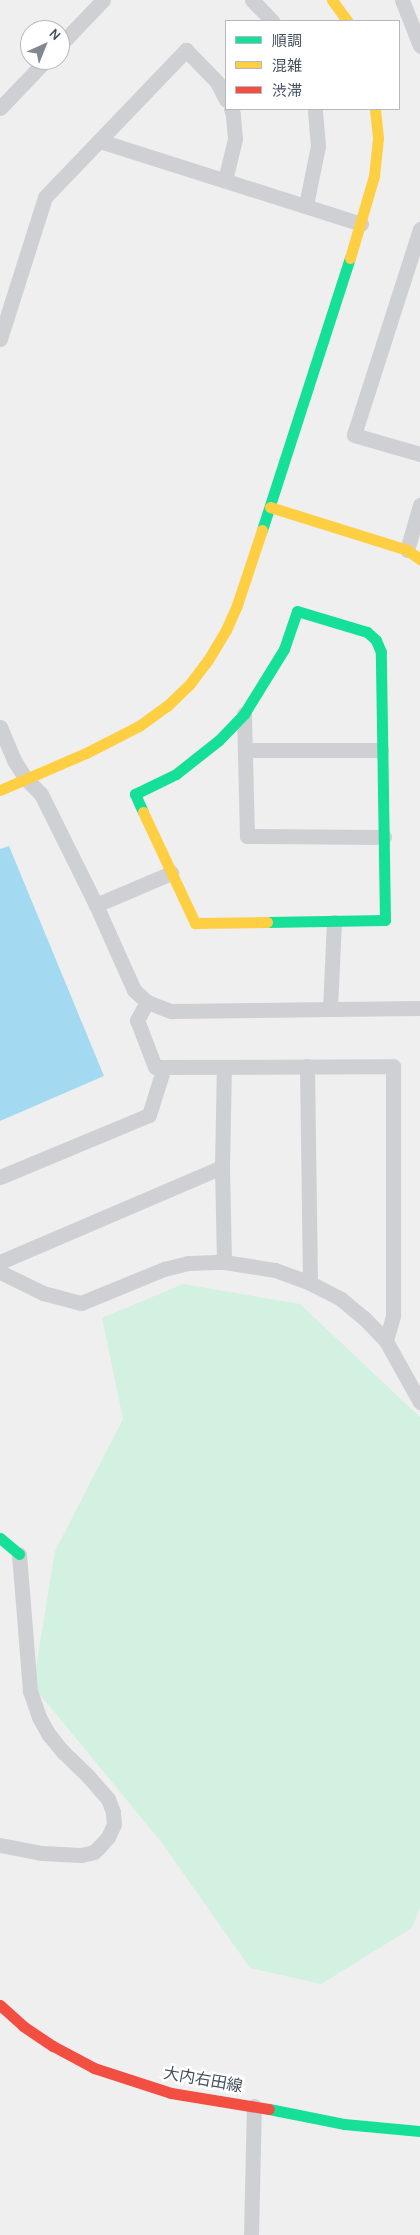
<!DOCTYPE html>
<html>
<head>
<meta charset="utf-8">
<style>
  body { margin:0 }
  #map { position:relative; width:420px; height:2235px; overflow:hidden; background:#f0efef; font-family:Karla,"Noto Sans JP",sans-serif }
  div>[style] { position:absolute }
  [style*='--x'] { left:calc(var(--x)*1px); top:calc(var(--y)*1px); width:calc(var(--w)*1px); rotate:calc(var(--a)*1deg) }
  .green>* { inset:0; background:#d2f1e1 }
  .water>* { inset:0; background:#a3daf2 }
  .street>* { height:15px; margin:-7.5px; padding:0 7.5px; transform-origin:7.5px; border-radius:7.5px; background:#ced0d4 }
  .fast>* { height:11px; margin:-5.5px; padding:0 5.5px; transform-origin:5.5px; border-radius:5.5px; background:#16e098 }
  .slow>* { height:11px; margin:-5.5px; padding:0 5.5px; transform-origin:5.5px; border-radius:5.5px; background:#ffcf43 }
  .jam>* { height:11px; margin:-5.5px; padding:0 5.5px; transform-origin:5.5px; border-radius:5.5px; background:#f24e42 }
  span { translate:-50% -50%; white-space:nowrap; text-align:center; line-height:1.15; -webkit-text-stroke:5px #fff; paint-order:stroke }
  .street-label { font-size:16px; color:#45505e }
  .legend { position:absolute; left:225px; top:20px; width:175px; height:90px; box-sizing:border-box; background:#fff; border:1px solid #b5b9bf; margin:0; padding:6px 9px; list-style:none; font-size:15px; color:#45505e }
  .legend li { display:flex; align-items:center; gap:10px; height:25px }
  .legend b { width:25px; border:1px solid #b5b9bf }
  .north { position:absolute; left:20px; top:20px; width:50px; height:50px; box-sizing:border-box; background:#fff; border:1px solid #b5b9bf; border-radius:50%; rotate:44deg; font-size:14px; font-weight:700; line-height:20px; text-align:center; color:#45505e }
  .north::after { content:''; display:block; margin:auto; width:18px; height:22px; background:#818891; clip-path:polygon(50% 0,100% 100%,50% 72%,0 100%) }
</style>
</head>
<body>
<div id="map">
  <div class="green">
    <i style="clip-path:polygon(183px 1284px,300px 1304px,420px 1417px,420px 1907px,412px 1928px,321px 1984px,250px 1968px,162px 1843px,33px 1686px,55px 1551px,123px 1419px,102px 1318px)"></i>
  </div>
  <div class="water">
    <i style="clip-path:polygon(9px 846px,104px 1076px,0 1121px,0 849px)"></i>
  </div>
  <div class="street">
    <i style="--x:252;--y:0;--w:29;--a:46"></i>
    <i style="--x:402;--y:0;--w:49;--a:68.6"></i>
    <i style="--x:60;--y:45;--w:62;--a:-46.3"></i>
    <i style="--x:0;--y:108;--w:66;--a:-46.2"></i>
    <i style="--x:100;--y:141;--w:274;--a:17.6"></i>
    <i style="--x:225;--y:180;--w:42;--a:-76.3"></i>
    <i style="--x:235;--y:139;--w:25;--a:-95"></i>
    <i style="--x:233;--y:114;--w:5;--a:-112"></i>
    <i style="--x:306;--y:205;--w:60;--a:-78.5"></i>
    <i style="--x:318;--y:146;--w:37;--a:-95"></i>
    <i style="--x:420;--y:229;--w:216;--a:107.8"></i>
    <i style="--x:354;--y:435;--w:69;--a:16.1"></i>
    <i style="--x:0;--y:339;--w:149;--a:-72.4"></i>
    <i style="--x:45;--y:197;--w:204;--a:-46.2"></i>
    <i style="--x:186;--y:50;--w:45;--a:45.9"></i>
    <i style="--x:217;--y:82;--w:20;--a:63"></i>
    <i style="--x:407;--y:550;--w:47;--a:-73.9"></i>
    <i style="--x:244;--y:714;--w:122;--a:88.6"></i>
    <i style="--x:247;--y:836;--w:137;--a:0.4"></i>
    <i style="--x:0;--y:727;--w:36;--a:67"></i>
    <i style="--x:14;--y:760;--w:22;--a:58"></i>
    <i style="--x:26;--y:779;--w:21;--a:45"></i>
    <i style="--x:41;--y:794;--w:124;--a:63.6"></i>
    <i style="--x:96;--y:905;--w:93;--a:65.9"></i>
    <i style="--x:134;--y:990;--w:18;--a:43"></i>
    <i style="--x:147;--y:1002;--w:26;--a:21"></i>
    <i style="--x:171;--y:1011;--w:249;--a:-0.7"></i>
    <i style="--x:245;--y:750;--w:136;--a:0"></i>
    <i style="--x:96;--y:905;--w:82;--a:-23.1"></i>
    <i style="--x:147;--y:1002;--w:21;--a:119"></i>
    <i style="--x:137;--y:1020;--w:50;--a:69"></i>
    <i style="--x:155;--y:1067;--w:238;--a:-0.2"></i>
    <i style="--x:393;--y:1066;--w:250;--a:90"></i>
    <i style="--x:393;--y:1316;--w:26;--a:106"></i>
    <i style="--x:330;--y:1009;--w:87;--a:-87.4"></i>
    <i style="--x:307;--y:1066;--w:217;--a:89.2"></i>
    <i style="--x:0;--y:1177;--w:161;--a:-22.6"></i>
    <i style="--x:149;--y:1115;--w:50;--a:-72.6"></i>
    <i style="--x:0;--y:1262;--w:241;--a:-23.2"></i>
    <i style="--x:224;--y:1262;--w:95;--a:-91.2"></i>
    <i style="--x:222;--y:1167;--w:100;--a:-88.9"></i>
    <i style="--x:0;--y:1272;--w:48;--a:26"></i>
    <i style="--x:43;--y:1293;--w:39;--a:15"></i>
    <i style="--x:81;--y:1303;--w:90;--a:-22.3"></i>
    <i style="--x:164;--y:1269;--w:25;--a:-14"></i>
    <i style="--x:188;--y:1263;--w:36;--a:-2"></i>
    <i style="--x:224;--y:1262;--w:52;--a:8.9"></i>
    <i style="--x:275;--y:1270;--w:37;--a:20"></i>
    <i style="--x:310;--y:1283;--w:35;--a:27"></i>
    <i style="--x:341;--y:1299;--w:30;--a:40"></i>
    <i style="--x:364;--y:1318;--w:32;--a:46"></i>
    <i style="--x:386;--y:1341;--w:70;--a:60.9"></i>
    <i style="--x:0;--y:1845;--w:43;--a:10.8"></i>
    <i style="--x:42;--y:1853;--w:39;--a:3"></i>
    <i style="--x:81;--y:1855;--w:13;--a:-13"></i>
    <i style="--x:94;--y:1852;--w:8;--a:-45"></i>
    <i style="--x:100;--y:1846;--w:12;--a:-48"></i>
    <i style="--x:108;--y:1837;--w:14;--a:-65"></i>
    <i style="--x:114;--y:1824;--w:12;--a:-95"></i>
    <i style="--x:113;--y:1812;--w:14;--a:-111"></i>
    <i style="--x:108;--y:1799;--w:30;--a:-131"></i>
    <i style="--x:88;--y:1776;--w:35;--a:-136"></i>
    <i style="--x:63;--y:1752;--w:22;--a:-129"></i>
    <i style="--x:49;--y:1735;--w:21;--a:-119"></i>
    <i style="--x:39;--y:1717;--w:28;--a:-109"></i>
    <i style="--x:30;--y:1691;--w:137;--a:-94.6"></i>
    <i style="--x:251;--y:2235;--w:129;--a:-88.7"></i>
  </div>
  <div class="fast">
    <i style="--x:262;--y:530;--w:286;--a:-72.1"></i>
    <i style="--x:143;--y:812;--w:20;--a:-114"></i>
    <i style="--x:135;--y:794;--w:46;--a:-26"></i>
    <i style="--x:176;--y:774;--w:55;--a:-38.3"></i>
    <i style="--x:219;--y:740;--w:36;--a:-46"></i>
    <i style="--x:244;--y:714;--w:76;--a:-58.4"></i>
    <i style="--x:284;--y:649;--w:40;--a:-71.1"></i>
    <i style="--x:267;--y:922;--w:118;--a:-1"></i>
    <i style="--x:385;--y:920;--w:268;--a:-90.9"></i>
    <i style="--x:381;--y:652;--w:13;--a:-113"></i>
    <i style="--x:376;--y:640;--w:12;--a:-138"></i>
    <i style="--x:367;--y:632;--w:73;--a:-163.3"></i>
    <i style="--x:0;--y:1538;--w:25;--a:40"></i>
    <i style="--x:269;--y:2109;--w:76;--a:11.3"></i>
    <i style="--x:344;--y:2124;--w:76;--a:5.3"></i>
  </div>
  <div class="slow">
    <i style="--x:332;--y:0;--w:26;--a:54"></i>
    <i style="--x:350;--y:258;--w:85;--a:-73.7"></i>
    <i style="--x:374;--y:176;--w:38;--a:-84"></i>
    <i style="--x:378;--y:138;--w:29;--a:-96"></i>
    <i style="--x:270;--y:507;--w:144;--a:17.4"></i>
    <i style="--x:407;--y:550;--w:16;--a:35"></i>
    <i style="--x:0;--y:790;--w:94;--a:-23.3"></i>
    <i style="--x:86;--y:753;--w:59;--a:-27"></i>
    <i style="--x:139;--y:726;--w:34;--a:-36"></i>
    <i style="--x:167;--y:706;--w:30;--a:-44"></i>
    <i style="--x:189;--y:685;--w:31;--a:-53"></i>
    <i style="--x:208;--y:660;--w:35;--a:-59"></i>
    <i style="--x:226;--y:630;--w:27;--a:-66"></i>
    <i style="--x:237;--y:605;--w:79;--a:-71.6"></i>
    <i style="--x:143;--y:812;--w:123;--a:64.9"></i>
    <i style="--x:195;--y:923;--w:72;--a:-0.8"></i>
  </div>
  <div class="jam">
    <i style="--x:0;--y:2005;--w:31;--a:42"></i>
    <i style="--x:23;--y:2026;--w:36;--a:34"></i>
    <i style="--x:53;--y:2046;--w:47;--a:28.2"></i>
    <i style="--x:94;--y:2068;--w:81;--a:18"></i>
    <i style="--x:171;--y:2093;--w:99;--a:9.3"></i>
  </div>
  <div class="street-label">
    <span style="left:203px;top:2080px;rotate:10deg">大内右田線</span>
  </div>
  <ul class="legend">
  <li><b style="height:6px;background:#16e098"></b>順調</li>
  <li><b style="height:6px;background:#ffcf43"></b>混雑</li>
  <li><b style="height:6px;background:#f24e42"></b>渋滞</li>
  </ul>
  <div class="north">N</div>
</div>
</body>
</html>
